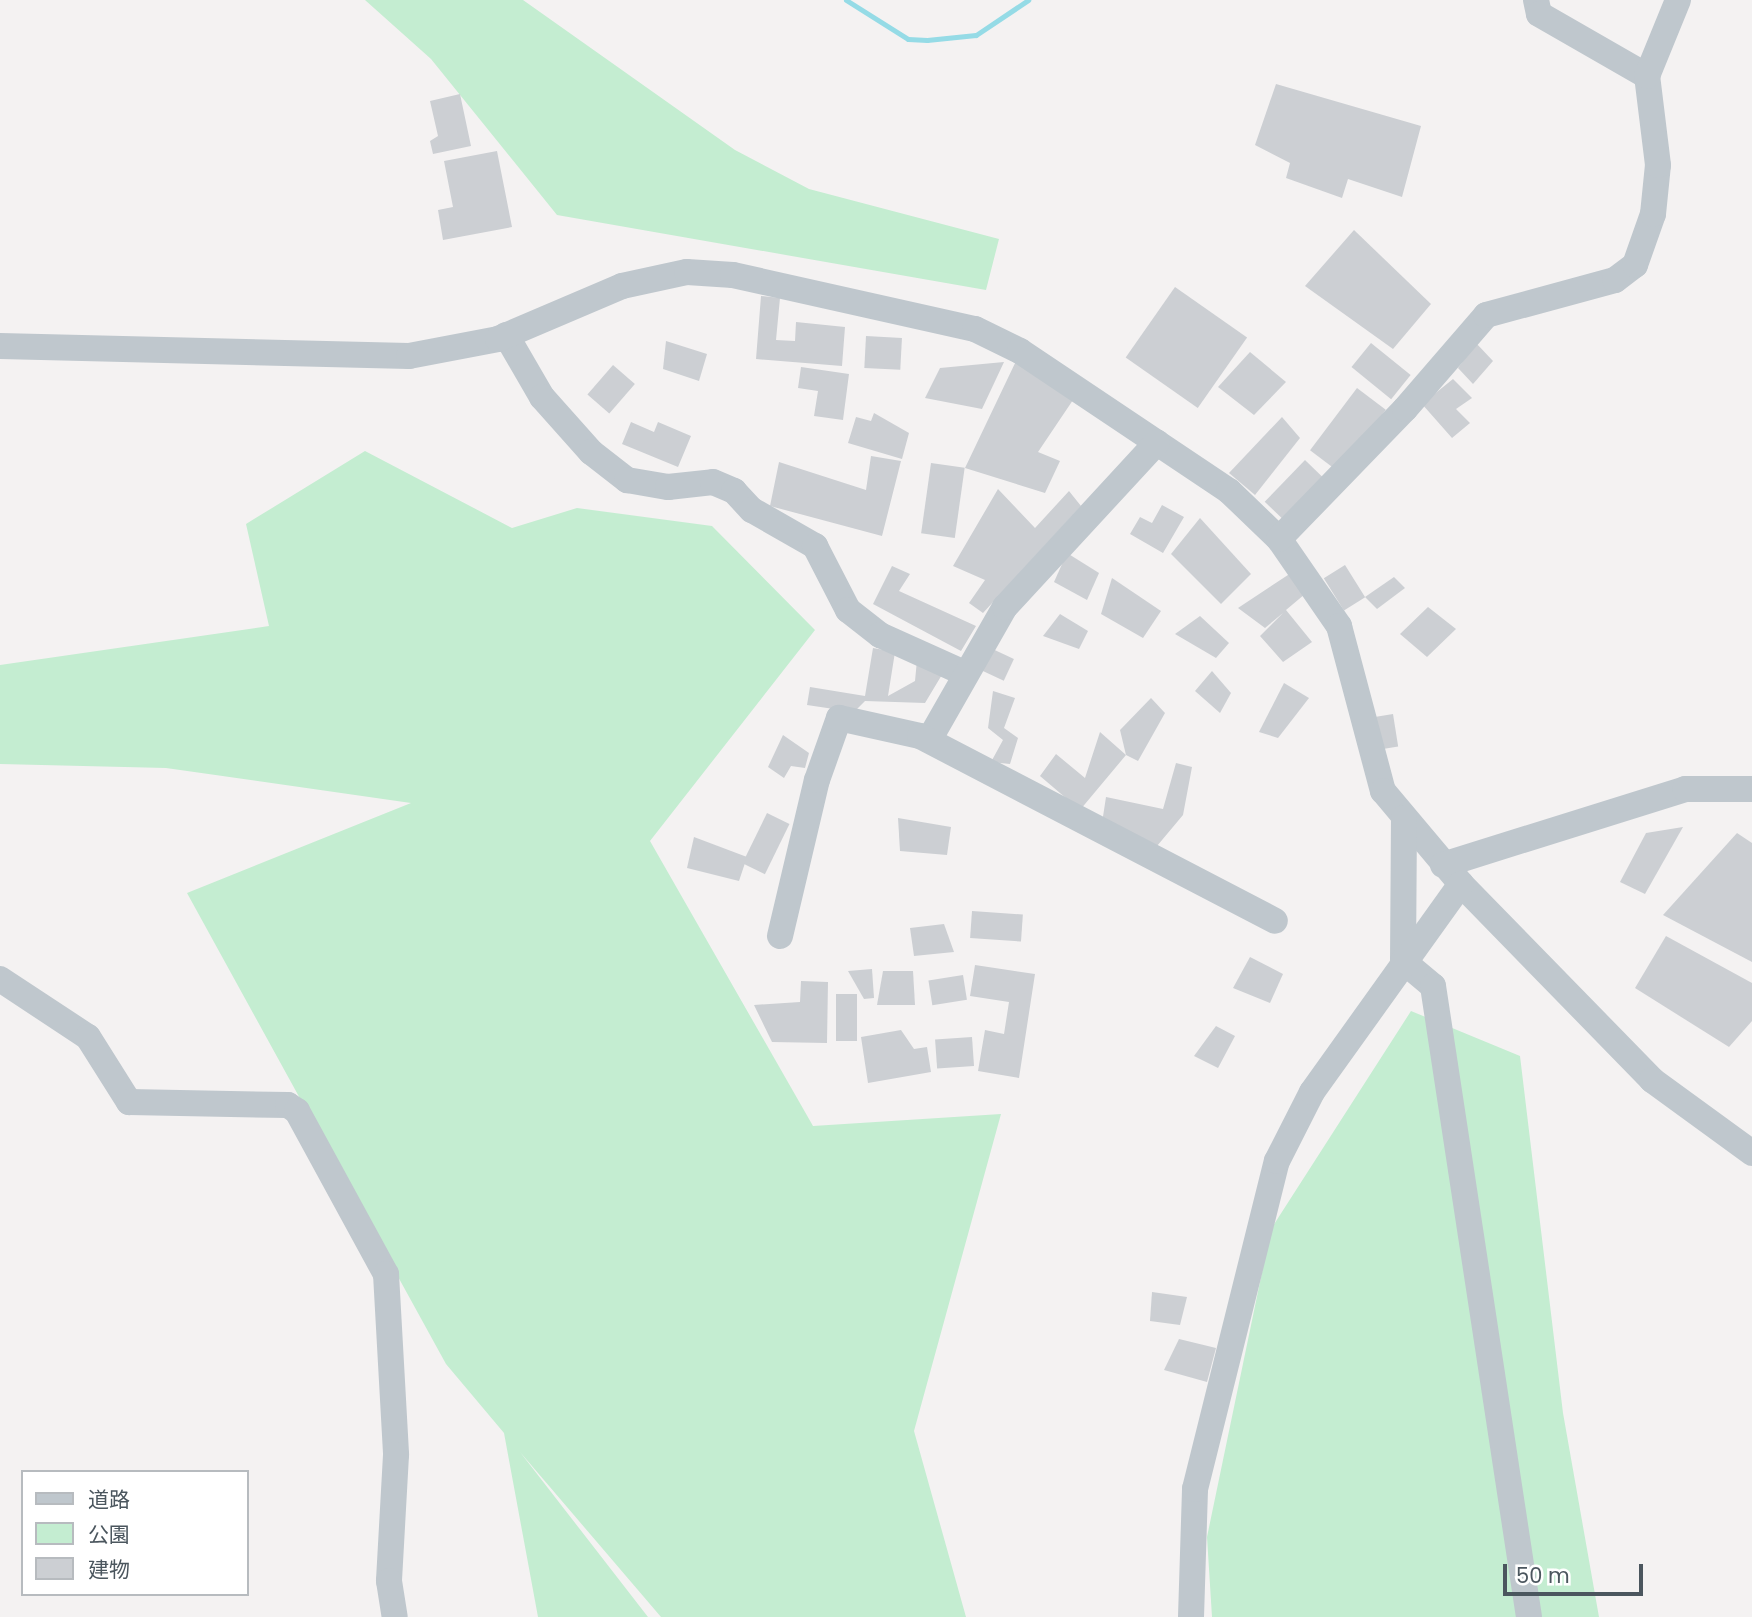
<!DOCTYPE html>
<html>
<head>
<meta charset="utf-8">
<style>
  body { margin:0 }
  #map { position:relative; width:1752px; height:1617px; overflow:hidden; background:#f4f2f2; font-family:Poppins,"Noto Sans JP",sans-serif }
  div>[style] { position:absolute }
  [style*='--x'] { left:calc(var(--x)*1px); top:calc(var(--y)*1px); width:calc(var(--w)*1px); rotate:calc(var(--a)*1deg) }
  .green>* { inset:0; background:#c4edd1 }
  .stream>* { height:5px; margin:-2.5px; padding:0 2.5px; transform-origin:2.5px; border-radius:2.5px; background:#95dbe6 }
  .building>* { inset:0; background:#cccfd3; transform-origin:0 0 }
  .minor>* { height:26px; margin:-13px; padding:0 13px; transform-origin:13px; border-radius:13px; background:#bfc7cd }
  span { translate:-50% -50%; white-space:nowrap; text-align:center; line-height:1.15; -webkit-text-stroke:7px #fff; paint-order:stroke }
  .legend { position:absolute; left:21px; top:1470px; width:228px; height:126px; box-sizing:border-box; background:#fff; border:2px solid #b7bbbf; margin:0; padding:9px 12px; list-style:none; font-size:21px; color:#4b565e }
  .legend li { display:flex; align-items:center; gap:14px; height:35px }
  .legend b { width:35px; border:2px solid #b7bbbf }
  .scale { position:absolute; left:1503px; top:1564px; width:140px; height:32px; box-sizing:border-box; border:4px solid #4b565e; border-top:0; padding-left:9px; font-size:21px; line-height:24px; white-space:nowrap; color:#4b565e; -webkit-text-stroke:5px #fff; paint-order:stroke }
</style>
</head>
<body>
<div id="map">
  <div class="green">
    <i style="clip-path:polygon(365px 0,523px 0,735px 150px,809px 189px,999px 239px,986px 290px,557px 215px,431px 59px)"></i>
    <i style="clip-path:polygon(365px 451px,512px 528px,577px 508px,712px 526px,815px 630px,650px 841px,813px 1126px,1001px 1114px,914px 1431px,966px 1617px,661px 1617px,520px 1452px,648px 1617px,538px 1617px,504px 1433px,446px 1364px,187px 893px,411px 803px,166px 768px,0 764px,0 665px,269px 626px,246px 524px)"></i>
    <i style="clip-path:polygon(1411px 1011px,1520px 1056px,1563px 1413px,1599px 1617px,1212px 1617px,1207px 1537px,1271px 1229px)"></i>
  </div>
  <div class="stream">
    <i style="--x:846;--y:0;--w:73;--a:32.2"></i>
    <i style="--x:908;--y:39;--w:19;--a:3"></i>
    <i style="--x:927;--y:40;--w:49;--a:-5.8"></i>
    <i style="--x:976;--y:35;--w:63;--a:-33.9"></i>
  </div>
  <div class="building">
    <i style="clip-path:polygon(1276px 84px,1421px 126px,1402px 197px,1348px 179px,1342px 198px,1286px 178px,1290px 163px,1255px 145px)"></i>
    <i style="clip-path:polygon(460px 94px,471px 146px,433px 154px,430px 141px,438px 136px,430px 101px)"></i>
    <i style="clip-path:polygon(497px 151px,512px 227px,443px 240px,438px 210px,453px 207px,444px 161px)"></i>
    <i style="clip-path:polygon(1354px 230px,1431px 304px,1393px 349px,1305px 286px)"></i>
    <i style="left:1175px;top:287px;width:88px;height:86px;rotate:35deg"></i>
    <i style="clip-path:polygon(761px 296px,780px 298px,776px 340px,795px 341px,796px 322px,845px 327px,842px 366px,756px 359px)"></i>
    <i style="left:866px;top:336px;width:36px;height:32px;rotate:3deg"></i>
    <i style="clip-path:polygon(666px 341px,707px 354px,699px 381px,663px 369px)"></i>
    <i style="left:1371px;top:343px;width:51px;height:31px;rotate:39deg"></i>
    <i style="clip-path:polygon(1476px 343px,1493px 361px,1473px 384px,1458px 368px)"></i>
    <i style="clip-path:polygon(1250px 352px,1286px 382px,1254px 415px,1218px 387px)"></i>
    <i style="clip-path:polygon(1017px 359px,1073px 400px,1038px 452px,1060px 461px,1045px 493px,965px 468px)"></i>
    <i style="clip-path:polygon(1004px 362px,982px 409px,925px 398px,940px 368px)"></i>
    <i style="left:613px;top:365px;width:29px;height:39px;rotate:41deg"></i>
    <i style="clip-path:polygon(801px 367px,849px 374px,843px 420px,814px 416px,818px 391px,798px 388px)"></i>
    <i style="clip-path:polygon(1453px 379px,1472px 398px,1456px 409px,1470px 423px,1452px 438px,1422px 404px)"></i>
    <i style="left:1357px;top:388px;width:36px;height:78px;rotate:37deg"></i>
    <i style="clip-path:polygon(874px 413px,909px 433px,902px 459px,848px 443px,856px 417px,871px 421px)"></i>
    <i style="clip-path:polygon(1282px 417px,1300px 438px,1255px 495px,1229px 473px)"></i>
    <i style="clip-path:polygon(631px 422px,654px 432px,658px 422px,691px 436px,678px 467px,622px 444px)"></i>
    <i style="clip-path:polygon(871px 456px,901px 461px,882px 536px,770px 506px,779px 462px,866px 490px)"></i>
    <i style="left:1305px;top:460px;width:29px;height:58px;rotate:44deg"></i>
    <i style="left:931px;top:463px;width:34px;height:71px;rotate:8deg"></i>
    <i style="clip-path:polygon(998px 489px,1035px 528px,1069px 491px,1081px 506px,983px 613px,969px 603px,985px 580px,953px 566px)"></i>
    <i style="clip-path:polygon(1162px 505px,1184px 517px,1163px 553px,1130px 534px,1140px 517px,1152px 523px)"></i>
    <i style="clip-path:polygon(1200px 518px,1251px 574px,1221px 604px,1171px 554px)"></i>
    <i style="clip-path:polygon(1067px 553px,1099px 573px,1087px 600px,1054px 582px)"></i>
    <i style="left:1345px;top:565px;width:38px;height:25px;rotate:58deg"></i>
    <i style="clip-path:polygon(892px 566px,910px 574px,899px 591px,976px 626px,961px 651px,873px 604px)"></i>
    <i style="clip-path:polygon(1291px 573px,1305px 594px,1286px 610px,1312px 642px,1283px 662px,1260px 636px,1283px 613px,1265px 628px,1238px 608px)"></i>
    <i style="clip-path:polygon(1394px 577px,1405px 588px,1377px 609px,1365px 597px)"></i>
    <i style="clip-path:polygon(1112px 578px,1161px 611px,1143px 638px,1101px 614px)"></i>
    <i style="clip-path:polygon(1428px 607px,1456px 629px,1427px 657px,1400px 634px)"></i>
    <i style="clip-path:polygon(1060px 614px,1088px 631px,1079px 649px,1043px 636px)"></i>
    <i style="clip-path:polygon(1200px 616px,1229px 643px,1216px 658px,1175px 634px)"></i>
    <i style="left:984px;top:645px;width:33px;height:24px;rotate:25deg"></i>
    <i style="clip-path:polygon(873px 648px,895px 652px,888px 696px,915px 681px,917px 660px,943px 673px,925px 703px,865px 701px,854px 712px,807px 705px,810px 687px,865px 696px)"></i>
    <i style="clip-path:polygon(1212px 671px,1231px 693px,1220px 713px,1195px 691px)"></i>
    <i style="clip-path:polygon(1284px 683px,1309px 698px,1278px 738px,1259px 732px)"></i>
    <i style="clip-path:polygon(993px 691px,1015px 698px,1004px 728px,1018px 738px,1010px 764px,991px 762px,1003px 740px,988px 728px)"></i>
    <i style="clip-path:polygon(1151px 698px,1165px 713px,1138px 761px,1126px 755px,1120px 730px)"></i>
    <i style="left:1393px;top:714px;width:33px;height:20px;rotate:81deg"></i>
    <i style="clip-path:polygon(1100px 732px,1126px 755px,1080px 810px,1040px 776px,1056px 754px,1085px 778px)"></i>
    <i style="clip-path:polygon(783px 735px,809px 753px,805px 768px,791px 766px,784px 778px,768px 767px)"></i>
    <i style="clip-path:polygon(1176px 763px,1192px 767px,1183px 815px,1157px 846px,1102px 823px,1106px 797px,1163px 809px)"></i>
    <i style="left:767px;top:813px;width:25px;height:56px;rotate:26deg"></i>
    <i style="clip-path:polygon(898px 818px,951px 827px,947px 855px,900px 851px)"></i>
    <i style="clip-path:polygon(1683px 827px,1645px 894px,1620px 882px,1646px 833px)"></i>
    <i style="clip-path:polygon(1737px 833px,1752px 843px,1752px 962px,1663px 915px)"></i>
    <i style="clip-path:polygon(694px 837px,747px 857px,739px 881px,687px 868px)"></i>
    <i style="left:972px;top:911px;width:51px;height:27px;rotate:4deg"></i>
    <i style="clip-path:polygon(944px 924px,954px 952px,914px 956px,910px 928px)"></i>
    <i style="clip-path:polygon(1666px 936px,1752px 983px,1752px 1021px,1729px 1047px,1635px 988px)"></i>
    <i style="clip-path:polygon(1250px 957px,1283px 974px,1270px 1003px,1233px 988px)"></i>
    <i style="clip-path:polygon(975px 965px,1035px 974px,1019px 1078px,978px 1071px,985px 1030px,1004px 1034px,1009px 1002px,970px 996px)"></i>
    <i style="clip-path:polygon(872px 969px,874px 998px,864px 999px,848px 971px)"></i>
    <i style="clip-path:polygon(883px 971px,913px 971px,915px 1005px,877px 1005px)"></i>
    <i style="left:963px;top:975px;width:25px;height:35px;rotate:81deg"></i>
    <i style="clip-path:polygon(801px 981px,828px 982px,827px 1043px,772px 1042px,754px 1005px,800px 1002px)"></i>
    <i style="left:836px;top:994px;width:21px;height:47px"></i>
    <i style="clip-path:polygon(1216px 1026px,1235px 1036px,1218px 1068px,1194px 1056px)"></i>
    <i style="clip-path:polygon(901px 1030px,914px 1049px,927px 1047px,931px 1072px,868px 1083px,861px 1037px)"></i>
    <i style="left:972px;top:1037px;width:29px;height:37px;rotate:86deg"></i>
    <i style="clip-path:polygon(1152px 1292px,1187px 1297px,1180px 1325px,1150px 1321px)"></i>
    <i style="clip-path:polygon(1179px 1339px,1216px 1348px,1207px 1382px,1164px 1370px)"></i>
  </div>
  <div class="minor">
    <i style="--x:1536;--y:0;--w:14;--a:78"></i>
    <i style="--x:1539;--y:14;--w:125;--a:29.9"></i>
    <i style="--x:506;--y:335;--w:72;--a:59.9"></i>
    <i style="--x:542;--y:397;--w:74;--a:48.3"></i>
    <i style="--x:591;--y:452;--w:46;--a:37.9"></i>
    <i style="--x:627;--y:480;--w:42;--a:9.7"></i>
    <i style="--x:668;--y:487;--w:45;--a:-6.3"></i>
    <i style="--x:713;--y:482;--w:23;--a:23"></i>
    <i style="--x:734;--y:491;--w:26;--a:47"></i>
    <i style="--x:752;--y:510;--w:73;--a:29.7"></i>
    <i style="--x:815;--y:546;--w:72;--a:62.7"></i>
    <i style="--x:848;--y:610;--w:41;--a:38"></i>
    <i style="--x:880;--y:635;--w:92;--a:24.3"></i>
    <i style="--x:0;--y:346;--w:409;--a:1.4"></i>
    <i style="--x:409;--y:356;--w:91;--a:-10.8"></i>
    <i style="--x:498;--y:339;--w:135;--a:-23.1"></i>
    <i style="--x:622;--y:286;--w:66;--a:-12.2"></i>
    <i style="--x:687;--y:272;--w:46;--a:3.7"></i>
    <i style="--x:733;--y:275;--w:248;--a:12.6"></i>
    <i style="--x:975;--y:329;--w:50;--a:26.1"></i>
    <i style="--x:1020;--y:351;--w:252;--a:33.8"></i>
    <i style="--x:1229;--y:491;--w:69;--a:43.8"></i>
    <i style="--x:1279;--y:539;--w:106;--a:55.4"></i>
    <i style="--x:1339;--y:626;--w:171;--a:75.1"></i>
    <i style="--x:1383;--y:791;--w:121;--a:50"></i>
    <i style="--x:1461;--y:884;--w:274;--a:45.7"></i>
    <i style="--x:1652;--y:1080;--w:124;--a:36.1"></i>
    <i style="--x:1279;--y:539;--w:181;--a:-45.9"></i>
    <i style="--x:1405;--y:409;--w:124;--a:-49.2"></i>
    <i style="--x:1486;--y:315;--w:134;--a:-15.2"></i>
    <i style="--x:1615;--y:280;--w:25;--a:-37"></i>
    <i style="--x:1635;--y:265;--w:54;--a:-70.6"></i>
    <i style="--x:1653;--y:214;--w:49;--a:-84.2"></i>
    <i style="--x:1658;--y:165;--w:90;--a:-97"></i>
    <i style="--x:1647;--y:76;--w:82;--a:-67.8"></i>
    <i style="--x:929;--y:740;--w:153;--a:-60.3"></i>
    <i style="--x:1005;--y:607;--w:224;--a:-47.3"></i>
    <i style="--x:1404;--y:818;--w:143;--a:90.4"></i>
    <i style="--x:1403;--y:961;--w:39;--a:40"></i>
    <i style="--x:1433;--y:986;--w:638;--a:81.35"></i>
    <i style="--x:1443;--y:865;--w:254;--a:-17.4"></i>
    <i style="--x:1685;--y:789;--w:67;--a:0"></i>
    <i style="--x:780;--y:936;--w:160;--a:-76.7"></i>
    <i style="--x:817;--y:780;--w:66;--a:-70.5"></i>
    <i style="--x:839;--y:718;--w:83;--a:12.5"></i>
    <i style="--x:920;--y:736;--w:400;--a:27.5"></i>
    <i style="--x:0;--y:979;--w:105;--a:33.4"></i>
    <i style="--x:88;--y:1037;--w:77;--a:57.8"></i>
    <i style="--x:129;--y:1102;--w:159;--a:1.1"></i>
    <i style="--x:288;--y:1105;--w:11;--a:34"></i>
    <i style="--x:297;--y:1111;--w:186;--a:61.4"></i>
    <i style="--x:386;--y:1274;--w:181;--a:86.8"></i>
    <i style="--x:396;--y:1455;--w:126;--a:93.2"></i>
    <i style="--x:389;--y:1581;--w:36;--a:81"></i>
    <i style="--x:1191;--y:1617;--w:128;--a:-88.2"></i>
    <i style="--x:1195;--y:1489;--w:338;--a:-76"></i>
    <i style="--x:1277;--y:1161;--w:77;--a:-63.1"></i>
    <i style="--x:1312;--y:1092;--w:256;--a:-54.4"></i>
  </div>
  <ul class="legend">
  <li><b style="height:9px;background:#bfc7cd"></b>道路</li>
  <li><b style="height:19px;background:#c4edd1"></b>公園</li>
  <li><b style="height:19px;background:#cccfd3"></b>建物</li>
  </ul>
  <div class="scale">50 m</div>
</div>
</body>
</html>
